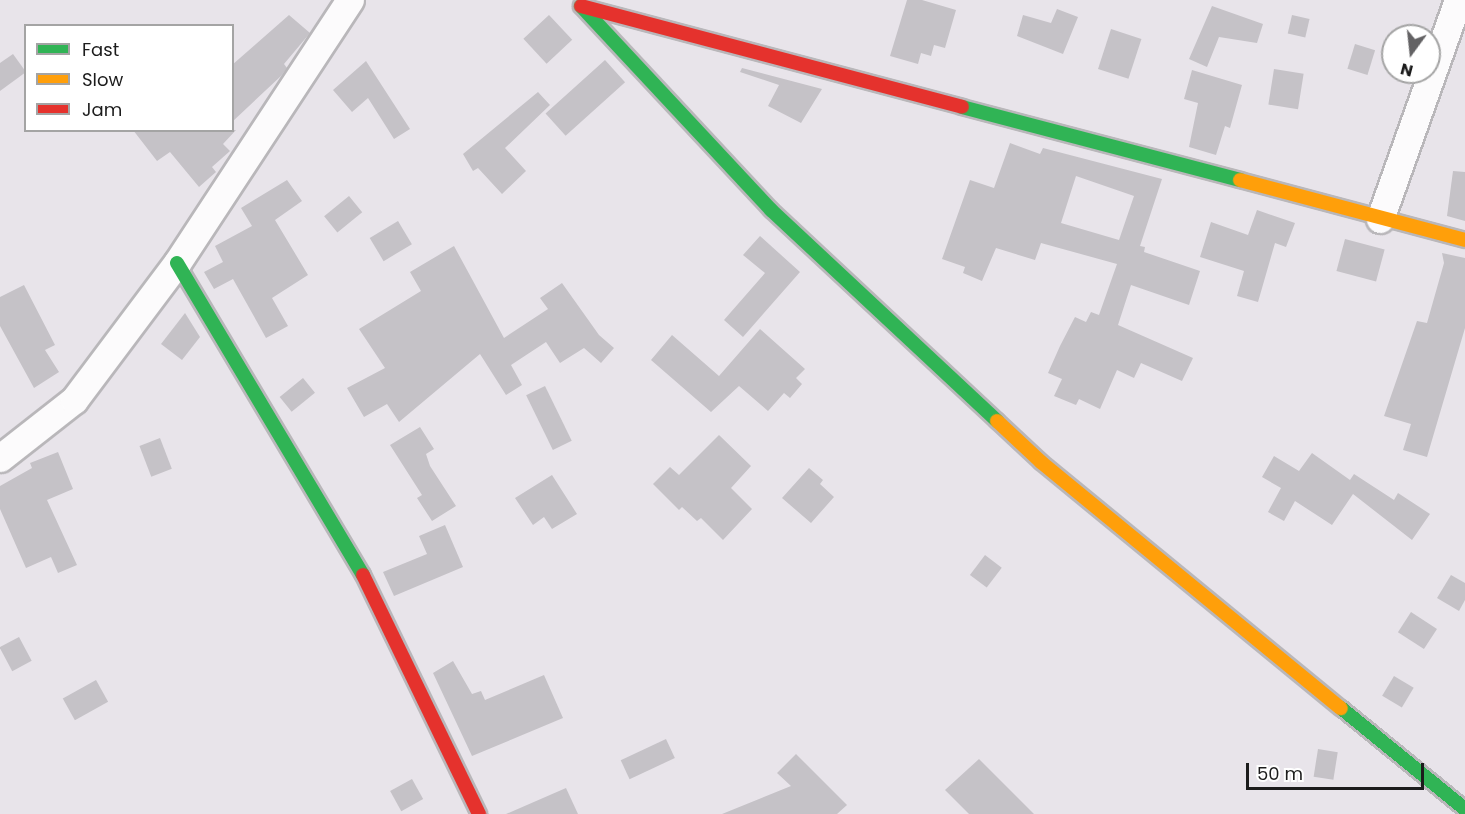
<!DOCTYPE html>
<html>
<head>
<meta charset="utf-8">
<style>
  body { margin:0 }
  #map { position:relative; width:1465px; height:814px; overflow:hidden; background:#e8e4ea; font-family:Poppins,sans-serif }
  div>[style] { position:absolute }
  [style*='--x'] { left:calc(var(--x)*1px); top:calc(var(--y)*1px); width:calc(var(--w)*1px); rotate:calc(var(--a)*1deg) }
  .building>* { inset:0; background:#c5c2c7; transform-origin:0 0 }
  .roads { filter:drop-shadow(2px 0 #b9b7ba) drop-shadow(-2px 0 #b9b7ba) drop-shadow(0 2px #b9b7ba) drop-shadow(0 -2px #b9b7ba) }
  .street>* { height:27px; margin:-13.5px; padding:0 13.5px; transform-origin:13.5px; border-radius:13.5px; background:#fcfbfc }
  .fast>* { height:14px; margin:-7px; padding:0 7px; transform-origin:7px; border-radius:7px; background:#30b455 }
  .slow>* { height:14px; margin:-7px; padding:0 7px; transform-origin:7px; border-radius:7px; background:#ff9f0a }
  .jam>* { height:14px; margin:-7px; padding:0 7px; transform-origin:7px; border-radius:7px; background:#e5322d }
  span { translate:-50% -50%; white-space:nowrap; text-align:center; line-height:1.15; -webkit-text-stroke:6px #fff; paint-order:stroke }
  .legend { position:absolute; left:24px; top:24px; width:210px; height:108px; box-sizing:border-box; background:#fff; border:2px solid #a4a4a4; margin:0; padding:8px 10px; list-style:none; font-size:18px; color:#1c1c1c }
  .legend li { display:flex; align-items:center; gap:12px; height:30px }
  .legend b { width:30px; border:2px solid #a4a4a4 }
  .north { position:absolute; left:1381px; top:24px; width:60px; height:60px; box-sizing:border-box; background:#fff; border:2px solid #a4a4a4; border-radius:50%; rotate:195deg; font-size:16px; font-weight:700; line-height:24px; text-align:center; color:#1c1c1c }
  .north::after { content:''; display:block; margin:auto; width:21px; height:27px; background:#636264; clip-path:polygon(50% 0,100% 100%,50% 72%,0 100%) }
  .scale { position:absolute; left:1246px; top:763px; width:178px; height:27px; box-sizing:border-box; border:3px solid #1c1c1c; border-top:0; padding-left:8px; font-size:18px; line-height:21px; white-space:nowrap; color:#1c1c1c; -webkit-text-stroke:4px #fff; paint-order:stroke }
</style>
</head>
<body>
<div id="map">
  <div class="building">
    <i style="clip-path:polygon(907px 0,922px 0,956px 10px,945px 48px,934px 45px,931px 56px,921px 53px,918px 64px,890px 56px)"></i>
    <i style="clip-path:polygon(1212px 6px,1263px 24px,1257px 43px,1219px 37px,1207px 67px,1189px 59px)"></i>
    <i style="clip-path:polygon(1057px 9px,1078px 17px,1063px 54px,1017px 36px,1023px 15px,1051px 23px)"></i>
    <i style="clip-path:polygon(289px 15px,310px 33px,284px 64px,287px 68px,281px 76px,232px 122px,232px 65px)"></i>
    <i style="left:549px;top:15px;width:34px;height:35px;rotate:47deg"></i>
    <i style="left:1292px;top:15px;width:18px;height:19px;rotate:13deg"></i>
    <i style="left:1111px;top:29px;width:32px;height:42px;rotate:18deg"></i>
    <i style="left:1355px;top:44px;width:21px;height:26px;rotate:17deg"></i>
    <i style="clip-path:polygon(13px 54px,26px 72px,0 91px,0 63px)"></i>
    <i style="left:605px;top:60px;width:30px;height:80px;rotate:48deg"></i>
    <i style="clip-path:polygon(366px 61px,410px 129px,394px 139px,368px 98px,352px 112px,333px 90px)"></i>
    <i style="clip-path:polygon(742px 68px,822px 89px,801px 123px,768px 106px,779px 85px,740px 72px)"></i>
    <i style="left:1274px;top:69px;width:30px;height:36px;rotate:9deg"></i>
    <i style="clip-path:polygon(1192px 70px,1242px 85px,1230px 128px,1225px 126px,1216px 155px,1189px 147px,1198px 103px,1184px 99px)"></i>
    <i style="clip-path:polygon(538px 92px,550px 105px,505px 148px,526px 171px,502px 194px,478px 168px,473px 171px,463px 154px)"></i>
    <i style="clip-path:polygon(133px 130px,236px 130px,223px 144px,230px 151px,212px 167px,216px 172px,199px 187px,170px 152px,157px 161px)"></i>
    <i style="clip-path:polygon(evenodd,1010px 143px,1040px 154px,1043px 148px,1162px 179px,1140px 246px,1145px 247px,1144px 252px,1200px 271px,1189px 305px,1131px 285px,1118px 325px,1193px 358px,1182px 381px,1141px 363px,1134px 378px,1117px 370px,1100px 409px,1079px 399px,1076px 405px,1054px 396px,1062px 379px,1048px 373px,1060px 346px,1075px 317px,1086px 322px,1091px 312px,1099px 315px,1117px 264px,1041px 243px,1035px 260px,996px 248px,982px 281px,963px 273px,965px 267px,942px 259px,970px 180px,994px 188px,1010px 143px,1076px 176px,1134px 196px,1119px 240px,1061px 223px,1076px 176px)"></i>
    <i style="clip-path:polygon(1453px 171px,1465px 172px,1465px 221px,1447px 216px)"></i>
    <i style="clip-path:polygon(287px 180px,302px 201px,275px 220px,308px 275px,272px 298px,288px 326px,266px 338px,233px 279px,214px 289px,204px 272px,223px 262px,215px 246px,252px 226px,241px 208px)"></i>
    <i style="left:349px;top:196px;width:21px;height:32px;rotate:51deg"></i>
    <i style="clip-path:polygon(1257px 210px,1295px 223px,1286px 247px,1275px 243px,1258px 302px,1237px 296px,1244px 271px,1200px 257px,1211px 222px,1248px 235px)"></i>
    <i style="left:398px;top:221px;width:27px;height:33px;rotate:59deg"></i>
    <i style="clip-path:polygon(760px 236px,800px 272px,743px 337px,724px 320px,765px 273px,743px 255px)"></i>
    <i style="left:1345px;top:239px;width:41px;height:33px;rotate:15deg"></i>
    <i style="clip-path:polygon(454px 246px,504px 338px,548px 309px,540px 298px,562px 283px,599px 335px,614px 348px,601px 363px,584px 348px,560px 363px,546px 342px,511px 365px,522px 385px,506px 395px,480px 354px,399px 422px,387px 404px,364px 417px,347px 388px,385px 368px,359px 329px,421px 291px,410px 272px)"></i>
    <i style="clip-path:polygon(1442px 253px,1465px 258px,1465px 328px,1427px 457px,1403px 450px,1411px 424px,1384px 416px,1417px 321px,1427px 323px,1444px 263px)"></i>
    <i style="clip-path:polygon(24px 285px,55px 345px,45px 350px,59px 372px,34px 388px,0 326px,0 297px)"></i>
    <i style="clip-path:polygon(185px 313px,200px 337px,182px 360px,161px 344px)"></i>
    <i style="clip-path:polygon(760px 329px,805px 369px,796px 378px,802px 384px,790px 398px,784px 393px,768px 411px,739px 386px,711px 412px,651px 360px,672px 335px,719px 376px)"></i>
    <i style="left:303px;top:378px;width:19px;height:30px;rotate:51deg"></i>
    <i style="left:545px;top:386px;width:61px;height:21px;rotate:64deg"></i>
    <i style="clip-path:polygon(420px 427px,434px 449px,426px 454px,430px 466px,456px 506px,432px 521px,417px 498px,422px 495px,390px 445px)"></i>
    <i style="clip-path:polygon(719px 435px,751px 466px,731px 488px,752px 509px,723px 540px,701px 518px,697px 521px,682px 507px,679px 510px,653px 484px,670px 467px,679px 475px)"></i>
    <i style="left:160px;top:438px;width:33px;height:22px;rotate:69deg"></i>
    <i style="clip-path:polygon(58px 452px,73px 489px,47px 500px,77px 565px,58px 573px,51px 557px,26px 568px,0 509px,0 486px,32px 468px,30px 463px)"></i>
    <i style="clip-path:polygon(1312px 453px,1350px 480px,1354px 474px,1394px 500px,1398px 493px,1430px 514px,1412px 540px,1353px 494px,1332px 525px,1295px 501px,1284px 521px,1268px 512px,1281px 488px,1262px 477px,1274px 456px,1299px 471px)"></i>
    <i style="clip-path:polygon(809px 468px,823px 480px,820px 484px,834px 497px,811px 523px,782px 498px)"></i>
    <i style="clip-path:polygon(552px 475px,577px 514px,552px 529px,544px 517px,533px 525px,515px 498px)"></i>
    <i style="clip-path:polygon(445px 525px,463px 567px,394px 596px,383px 572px,427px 554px,419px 536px)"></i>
    <i style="left:985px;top:555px;width:21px;height:25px;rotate:37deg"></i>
    <i style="clip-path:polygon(1451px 575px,1465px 583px,1465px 600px,1459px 611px,1437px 598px)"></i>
    <i style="left:1411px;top:612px;width:31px;height:24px;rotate:33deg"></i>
    <i style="left:19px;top:637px;width:27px;height:22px;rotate:62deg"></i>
    <i style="clip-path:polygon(453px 661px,472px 694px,481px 691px,485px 700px,544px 675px,563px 718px,472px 756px,433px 673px)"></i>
    <i style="left:1394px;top:676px;width:23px;height:23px;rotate:31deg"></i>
    <i style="left:96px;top:680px;width:25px;height:38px;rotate:61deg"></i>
    <i style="left:666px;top:739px;width:21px;height:50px;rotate:65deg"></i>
    <i style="left:1318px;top:749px;width:20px;height:28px;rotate:9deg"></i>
    <i style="clip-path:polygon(796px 754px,847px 805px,837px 814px,722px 814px,791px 786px,777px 773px)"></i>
    <i style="clip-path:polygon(979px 759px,1034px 814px,969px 814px,945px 790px)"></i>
    <i style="left:412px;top:779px;width:23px;height:25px;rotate:61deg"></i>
    <i style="clip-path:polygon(566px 788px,578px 814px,506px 814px)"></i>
  </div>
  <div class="roads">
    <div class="street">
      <i style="--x:1380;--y:219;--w:232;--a:-70.4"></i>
      <i style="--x:0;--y:458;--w:94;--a:-38.1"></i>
      <i style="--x:74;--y:400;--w:171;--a:-53.1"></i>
      <i style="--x:177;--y:263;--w:315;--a:-56.7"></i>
    </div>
    <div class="fast">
      <i style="--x:581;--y:6;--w:279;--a:47"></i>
      <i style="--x:771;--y:210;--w:309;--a:43"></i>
      <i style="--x:962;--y:107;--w:287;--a:14.7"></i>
      <i style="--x:177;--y:263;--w:363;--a:59.2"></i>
      <i style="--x:1341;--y:708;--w:160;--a:39.2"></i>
    </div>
    <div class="slow">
      <i style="--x:1240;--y:180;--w:233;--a:14.9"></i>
      <i style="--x:997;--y:421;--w:60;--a:43"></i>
      <i style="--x:1041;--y:462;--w:388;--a:39.4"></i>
    </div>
    <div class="jam">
      <i style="--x:581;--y:6;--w:394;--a:14.8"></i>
      <i style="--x:363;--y:575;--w:266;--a:64.1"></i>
    </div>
  </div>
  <ul class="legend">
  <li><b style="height:8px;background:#30b455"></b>Fast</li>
  <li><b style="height:8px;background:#ff9f0a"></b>Slow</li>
  <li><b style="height:8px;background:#e5322d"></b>Jam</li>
  </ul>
  <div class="north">N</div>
  <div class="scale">50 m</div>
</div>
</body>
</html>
